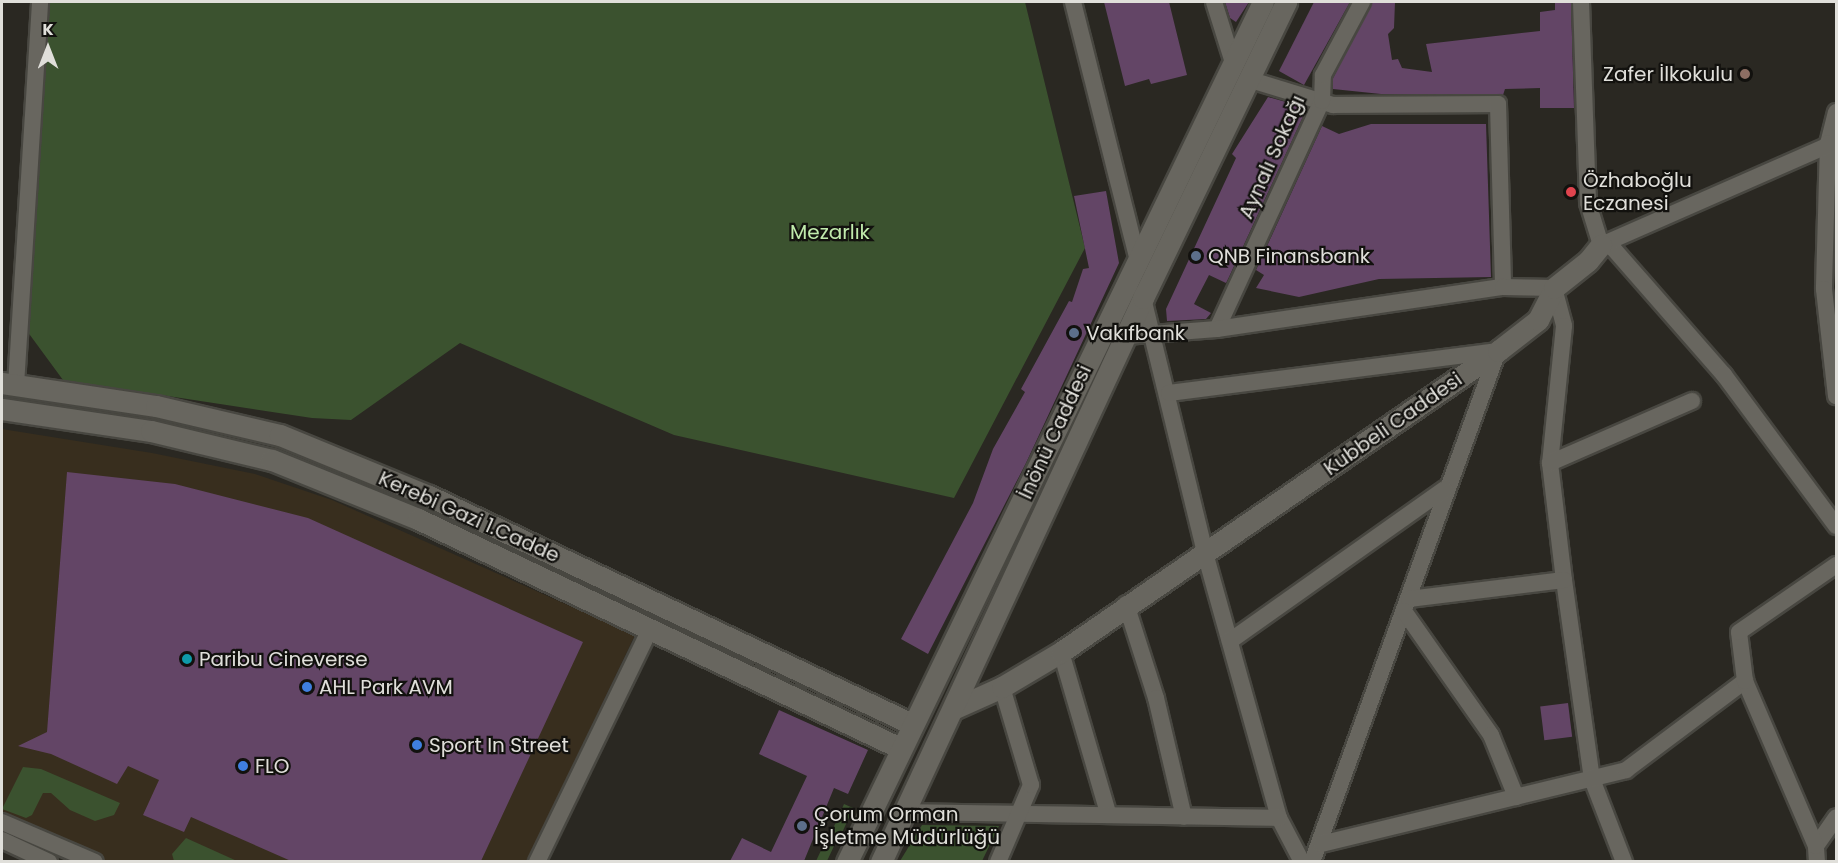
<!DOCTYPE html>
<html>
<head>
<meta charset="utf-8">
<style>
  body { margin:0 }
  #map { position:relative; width:1838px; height:863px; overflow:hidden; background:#2a2822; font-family:Poppins,sans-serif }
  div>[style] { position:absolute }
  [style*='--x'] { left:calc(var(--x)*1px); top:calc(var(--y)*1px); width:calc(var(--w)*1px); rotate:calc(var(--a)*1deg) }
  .commercial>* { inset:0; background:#382e1e }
  .green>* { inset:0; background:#3b522f; transform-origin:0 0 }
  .building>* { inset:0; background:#634566; transform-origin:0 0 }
  .roads { filter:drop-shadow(2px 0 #484741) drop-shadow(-2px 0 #484741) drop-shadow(0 2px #484741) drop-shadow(0 -2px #484741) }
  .minor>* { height:16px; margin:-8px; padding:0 8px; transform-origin:8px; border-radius:8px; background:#68665f }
  .tertiary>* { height:21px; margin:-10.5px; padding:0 10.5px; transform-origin:10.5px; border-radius:10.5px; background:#68665f }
  .dots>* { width:16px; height:16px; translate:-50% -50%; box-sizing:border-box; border:3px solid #12110e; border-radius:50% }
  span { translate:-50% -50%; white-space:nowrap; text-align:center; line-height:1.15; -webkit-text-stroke:4.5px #12110e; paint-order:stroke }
  .poi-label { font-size:20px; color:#e0dfda }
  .right { translate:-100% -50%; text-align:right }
  .left { translate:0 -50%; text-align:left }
  .street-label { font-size:20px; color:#e0dfda }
  .park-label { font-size:20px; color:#c0eaac }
  .frame { position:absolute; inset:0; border:3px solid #e0dfda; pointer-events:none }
  .north { position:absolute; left:18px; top:18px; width:60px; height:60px; -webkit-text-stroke:4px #12110e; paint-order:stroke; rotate:0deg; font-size:16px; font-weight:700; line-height:24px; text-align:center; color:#e0dfda }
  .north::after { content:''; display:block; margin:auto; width:21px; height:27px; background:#e0dfda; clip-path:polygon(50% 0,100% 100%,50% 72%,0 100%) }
</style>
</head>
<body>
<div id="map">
  <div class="commercial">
    <i style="clip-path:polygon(2px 429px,152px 453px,255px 474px,332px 500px,635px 635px,527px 861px,107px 861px,2px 811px)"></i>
  </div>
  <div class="green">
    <i style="clip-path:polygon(50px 2px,1025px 2px,1085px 248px,954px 498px,674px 435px,460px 343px,351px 420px,312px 418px,63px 380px,27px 331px)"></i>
    <i style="clip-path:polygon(23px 767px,41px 769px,120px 803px,114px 815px,95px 821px,70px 810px,51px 793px,43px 793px,32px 815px,26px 818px,2px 809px)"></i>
    <i style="left:844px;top:804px;width:10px;height:37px;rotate:24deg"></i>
    <i style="clip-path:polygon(922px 825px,999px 826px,982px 861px,900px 861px)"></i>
    <i style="clip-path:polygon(186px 838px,237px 861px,174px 861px,172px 854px)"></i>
    <i style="clip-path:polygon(825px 842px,834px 846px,827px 861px,816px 861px)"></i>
  </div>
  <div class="building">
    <i style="clip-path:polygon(1104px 2px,1169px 2px,1187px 75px,1151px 84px,1149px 79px,1125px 86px)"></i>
    <i style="clip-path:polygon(1225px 2px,1249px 2px,1236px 22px,1230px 18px)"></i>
    <i style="clip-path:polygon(1314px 2px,1350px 2px,1304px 85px,1279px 71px)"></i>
    <i style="clip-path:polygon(1372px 2px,1395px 2px,1394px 28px,1388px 34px,1392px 60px,1398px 59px,1402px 68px,1432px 72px,1426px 44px,1540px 31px,1540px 12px,1555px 10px,1555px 2px,1571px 2px,1574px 108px,1540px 108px,1540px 88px,1505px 89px,1503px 95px,1381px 94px,1333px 89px,1333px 78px)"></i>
    <i style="clip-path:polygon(1268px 97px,1307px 108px,1229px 277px,1226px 283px,1209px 275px,1194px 304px,1211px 313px,1206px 319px,1167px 321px,1166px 309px,1236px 158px,1232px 154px)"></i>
    <i style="clip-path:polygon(1371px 124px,1486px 124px,1491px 277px,1379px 279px,1299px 297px,1256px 288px,1264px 275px,1256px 270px,1322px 126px,1339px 134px)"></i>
    <i style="clip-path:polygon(1106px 191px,1119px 263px,1026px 463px,928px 654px,901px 639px,973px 503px,993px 449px,1025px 392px,1021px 389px,1069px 301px,1072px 302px,1083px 269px,1089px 268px,1074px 196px)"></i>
    <i style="clip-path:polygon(67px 472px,175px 484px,308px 518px,583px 642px,481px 861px,291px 861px,191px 817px,184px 832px,143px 815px,159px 780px,128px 766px,117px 784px,51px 754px,18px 746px,47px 732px)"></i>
    <i style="left:1568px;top:703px;width:34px;height:28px;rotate:83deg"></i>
    <i style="clip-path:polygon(779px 710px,868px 750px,848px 794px,834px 788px,804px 861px,730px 861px,742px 838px,771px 852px,807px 776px,759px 754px)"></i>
  </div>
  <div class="roads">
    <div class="minor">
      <i style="--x:1073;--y:2;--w:271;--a:75.9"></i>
      <i style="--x:1214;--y:2;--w:67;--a:72.6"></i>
      <i style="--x:1581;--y:2;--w:201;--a:88"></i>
      <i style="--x:1588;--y:203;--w:44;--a:72.8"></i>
      <i style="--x:1251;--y:80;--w:86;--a:17"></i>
      <i style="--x:1333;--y:105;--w:165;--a:-0.3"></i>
      <i style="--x:1498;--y:104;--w:183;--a:88.4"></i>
      <i style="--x:1836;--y:112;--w:32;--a:104"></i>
      <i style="--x:1828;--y:143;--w:146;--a:91.6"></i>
      <i style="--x:1824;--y:289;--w:108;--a:83.6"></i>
      <i style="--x:1601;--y:245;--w:11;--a:10"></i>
      <i style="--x:1612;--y:247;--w:170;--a:48.8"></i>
      <i style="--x:1724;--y:375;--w:188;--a:53.4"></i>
      <i style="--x:1601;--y:245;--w:257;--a:-23.7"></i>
      <i style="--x:1142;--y:294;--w:267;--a:76.3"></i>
      <i style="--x:1205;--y:553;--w:275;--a:74.4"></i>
      <i style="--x:1279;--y:818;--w:50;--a:62.4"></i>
      <i style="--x:1217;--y:329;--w:251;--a:-65.3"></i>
      <i style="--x:1322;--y:101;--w:26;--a:-88"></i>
      <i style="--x:1323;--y:75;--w:83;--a:-61.9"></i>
      <i style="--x:1126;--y:336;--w:91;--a:-4.4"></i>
      <i style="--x:1217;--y:329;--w:289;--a:-8.4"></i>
      <i style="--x:1503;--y:287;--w:51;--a:1.1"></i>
      <i style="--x:1554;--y:288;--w:39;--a:75"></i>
      <i style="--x:1564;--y:326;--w:138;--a:95.8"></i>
      <i style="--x:1550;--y:463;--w:118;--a:83.2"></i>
      <i style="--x:1564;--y:580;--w:201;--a:82"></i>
      <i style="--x:1592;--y:779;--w:89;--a:68.9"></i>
      <i style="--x:16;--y:385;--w:384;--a:-86.4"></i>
      <i style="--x:1169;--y:393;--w:332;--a:-7.3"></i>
      <i style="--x:1498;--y:351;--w:544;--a:110"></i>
      <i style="--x:1550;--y:463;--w:155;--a:-23.6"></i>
      <i style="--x:1409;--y:599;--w:156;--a:-7"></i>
      <i style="--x:1126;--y:604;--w:99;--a:72.3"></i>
      <i style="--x:1156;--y:698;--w:122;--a:76.8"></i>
      <i style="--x:1404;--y:611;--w:151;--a:54.9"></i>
      <i style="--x:1491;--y:735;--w:67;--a:68"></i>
      <i style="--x:1230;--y:641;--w:263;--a:-35.3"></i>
      <i style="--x:1061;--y:652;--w:168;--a:73.7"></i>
      <i style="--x:905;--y:812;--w:374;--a:0.9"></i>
      <i style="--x:2;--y:822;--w:101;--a:23.3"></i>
      <i style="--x:2;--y:840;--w:52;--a:25.1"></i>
      <i style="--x:1321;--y:844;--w:314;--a:-13.6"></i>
      <i style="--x:1626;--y:770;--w:149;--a:-36.8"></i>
      <i style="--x:1816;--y:846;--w:35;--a:-55"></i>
      <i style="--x:537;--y:862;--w:259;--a:-64.1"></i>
      <i style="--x:998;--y:862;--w:84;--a:-66.8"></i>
      <i style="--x:1031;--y:785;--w:102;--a:-106.5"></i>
      <i style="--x:1817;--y:862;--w:16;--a:-94"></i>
      <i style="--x:1816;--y:846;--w:180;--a:-113.3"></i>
      <i style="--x:1745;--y:681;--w:49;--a:-97"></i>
      <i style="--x:1739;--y:632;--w:118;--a:-34.6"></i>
    </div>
    <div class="tertiary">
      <i style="--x:2;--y:383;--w:156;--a:8.5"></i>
      <i style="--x:156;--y:406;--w:127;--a:13.2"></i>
      <i style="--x:280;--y:435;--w:161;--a:22.3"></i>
      <i style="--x:429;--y:496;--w:534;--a:25.27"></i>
      <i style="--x:2;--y:409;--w:151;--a:8.4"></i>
      <i style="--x:151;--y:431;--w:124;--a:13.5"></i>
      <i style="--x:272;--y:460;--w:157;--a:22"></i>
      <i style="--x:418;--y:519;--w:534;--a:25.41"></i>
      <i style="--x:953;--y:709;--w:54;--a:-24.2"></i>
      <i style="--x:1002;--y:687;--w:69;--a:-30.7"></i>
      <i style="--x:1061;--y:652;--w:531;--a:-34.56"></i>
      <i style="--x:1498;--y:351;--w:51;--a:-37.8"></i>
      <i style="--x:1538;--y:320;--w:36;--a:-63"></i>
      <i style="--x:1554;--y:288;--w:43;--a:-38.5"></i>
      <i style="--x:1588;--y:261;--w:21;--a:-51"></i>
      <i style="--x:847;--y:862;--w:955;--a:-64.19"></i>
      <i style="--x:881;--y:862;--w:622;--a:-65.08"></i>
      <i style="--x:1143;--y:298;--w:329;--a:-64.2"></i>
    </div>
  </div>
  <div class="dots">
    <i style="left:1745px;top:74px;background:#8d6e63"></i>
    <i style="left:1571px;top:192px;background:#e0444e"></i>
    <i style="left:1196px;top:256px;background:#5c6f8a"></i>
    <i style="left:1074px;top:333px;background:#5c6f8a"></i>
    <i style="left:187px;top:659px;background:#0f9aa8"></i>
    <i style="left:307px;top:687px;background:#3f7fe0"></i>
    <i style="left:417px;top:745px;background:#3f7fe0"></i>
    <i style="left:243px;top:766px;background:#3f7fe0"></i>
    <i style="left:802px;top:826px;background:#5c6f8a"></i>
  </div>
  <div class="poi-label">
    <span class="right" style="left:1733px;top:74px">Zafer İlkokulu</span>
    <span class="left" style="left:1583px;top:192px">Özhaboğlu<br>Eczanesi</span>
    <span class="left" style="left:1208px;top:256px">QNB Finansbank</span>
    <span class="left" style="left:1086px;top:333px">Vakıfbank</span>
    <span class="left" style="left:199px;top:659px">Paribu Cineverse</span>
    <span class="left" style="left:319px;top:687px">AHL Park AVM</span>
    <span class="left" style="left:429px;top:745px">Sport In Street</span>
    <span class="left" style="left:255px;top:766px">FLO</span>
    <span class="left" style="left:814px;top:826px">Çorum Orman<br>İşletme Müdürlüğü</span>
  </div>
  <div class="street-label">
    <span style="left:1272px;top:157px;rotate:-66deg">Aynalı Sokağı</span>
    <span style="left:1393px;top:424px;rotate:-35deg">Kubbeli Caddesi</span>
    <span style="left:1055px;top:432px;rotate:-65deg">İnönü Caddesi</span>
    <span style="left:469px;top:517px;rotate:24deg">Kerebi Gazi 1.Cadde</span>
  </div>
  <div class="park-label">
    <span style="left:830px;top:232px">Mezarlık</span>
  </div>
  <div class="frame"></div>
  <div class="north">K</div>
</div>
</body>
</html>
